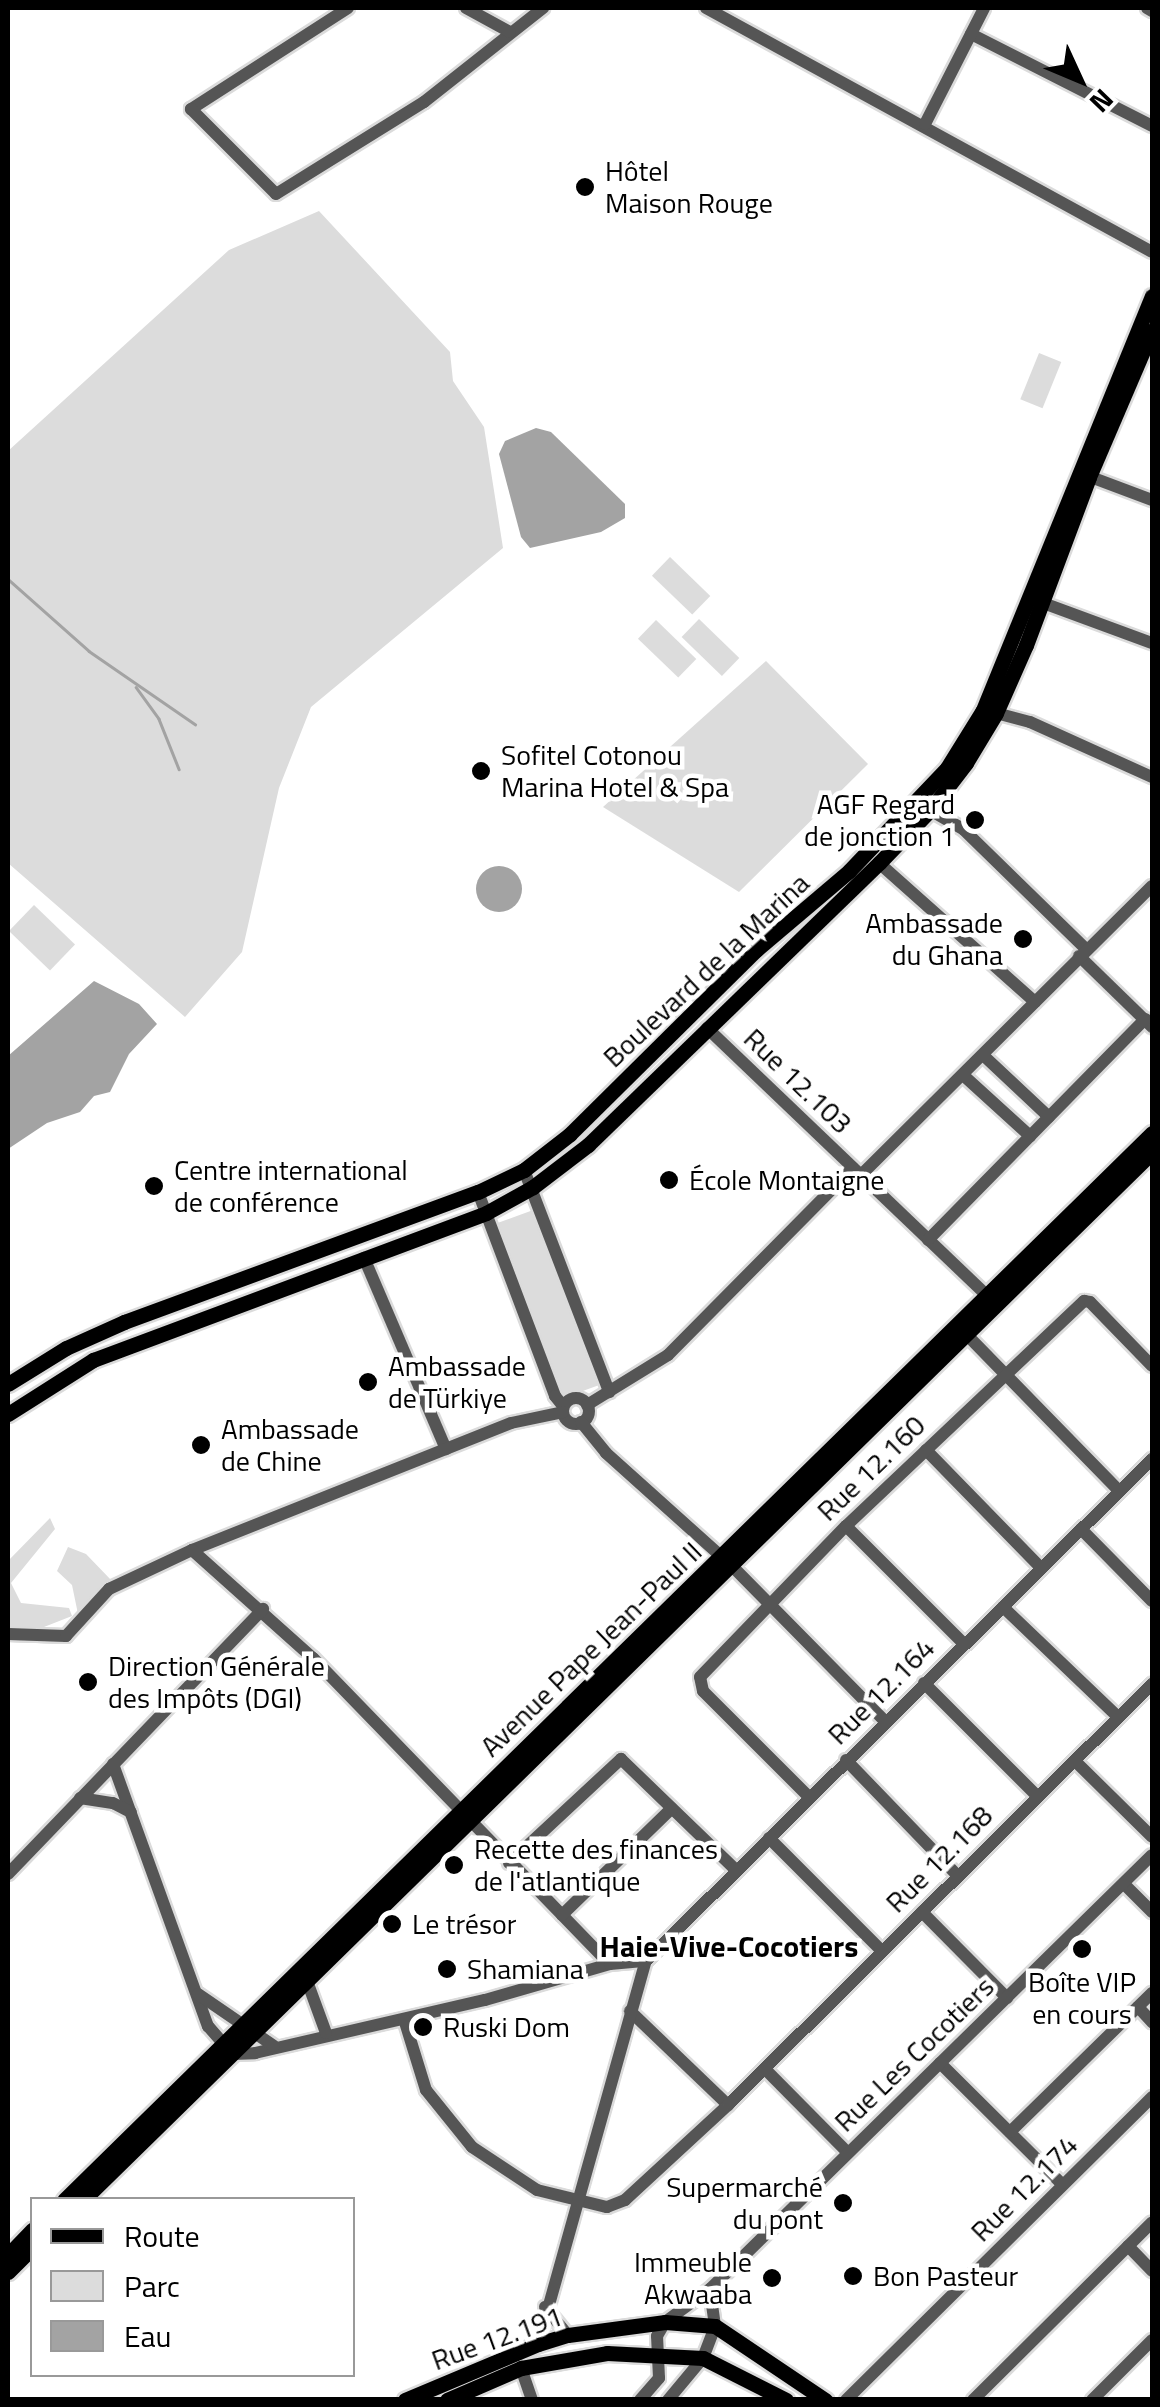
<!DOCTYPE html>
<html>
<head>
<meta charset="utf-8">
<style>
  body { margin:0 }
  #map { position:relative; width:1160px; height:2407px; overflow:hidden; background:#fff; font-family:"Titillium Web",sans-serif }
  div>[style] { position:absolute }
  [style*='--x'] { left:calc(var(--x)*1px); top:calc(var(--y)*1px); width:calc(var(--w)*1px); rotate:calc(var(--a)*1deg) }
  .green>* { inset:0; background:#dcdcdc; transform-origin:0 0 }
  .water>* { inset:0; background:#a3a3a3 }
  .round { border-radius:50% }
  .stream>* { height:2.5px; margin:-1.25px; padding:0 1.25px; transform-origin:1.25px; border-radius:1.25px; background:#a3a3a3 }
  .roads { filter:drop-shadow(2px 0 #dbdbdb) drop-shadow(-2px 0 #dbdbdb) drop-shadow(0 2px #dbdbdb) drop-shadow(0 -2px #dbdbdb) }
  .minor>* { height:12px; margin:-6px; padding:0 6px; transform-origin:6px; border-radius:6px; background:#555 }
  .minor>.ring { margin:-6px; padding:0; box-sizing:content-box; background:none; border:12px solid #555; border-radius:50% }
  .major>* { height:15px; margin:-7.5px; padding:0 7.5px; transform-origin:7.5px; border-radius:7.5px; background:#000 }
  .dots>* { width:28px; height:28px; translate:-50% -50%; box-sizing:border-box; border:5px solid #fff; border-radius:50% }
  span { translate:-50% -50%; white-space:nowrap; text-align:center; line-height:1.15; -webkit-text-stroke:9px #fff; paint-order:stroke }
  .poi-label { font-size:28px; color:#000 }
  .left { translate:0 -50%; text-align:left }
  .right { translate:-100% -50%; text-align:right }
  .street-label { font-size:28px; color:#000 }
  .neighbourhood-label { font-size:30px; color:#000; font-weight:700 }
  .frame { position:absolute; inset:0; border:10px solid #000; pointer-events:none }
  .legend { position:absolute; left:30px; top:2197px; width:325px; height:180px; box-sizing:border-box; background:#fff; border:2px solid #999; margin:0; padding:12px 18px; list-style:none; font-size:30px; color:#000 }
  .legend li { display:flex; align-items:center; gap:20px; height:50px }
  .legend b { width:50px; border:2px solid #999 }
  .north { position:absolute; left:1030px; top:30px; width:100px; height:100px; -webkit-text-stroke:8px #fff; paint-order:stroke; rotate:134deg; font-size:28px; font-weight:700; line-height:40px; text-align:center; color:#000 }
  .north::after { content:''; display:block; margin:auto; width:35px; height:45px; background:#000; clip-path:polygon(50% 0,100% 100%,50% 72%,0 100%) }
</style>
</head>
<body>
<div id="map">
  <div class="green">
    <i style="clip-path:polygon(319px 211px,450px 352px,453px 381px,484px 427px,503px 548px,311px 707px,279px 788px,242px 952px,185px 1017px,8px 863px,8px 451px,229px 250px)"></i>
    <i style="left:1039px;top:353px;width:24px;height:50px;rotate:22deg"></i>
    <i style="left:670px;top:557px;width:56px;height:26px;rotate:44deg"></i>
    <i style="left:699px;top:619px;width:56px;height:25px;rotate:44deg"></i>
    <i style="left:656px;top:620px;width:56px;height:26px;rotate:44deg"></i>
    <i style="clip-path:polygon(766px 661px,868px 764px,739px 892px,603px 807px)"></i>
    <i style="left:34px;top:905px;width:57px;height:36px;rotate:44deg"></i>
    <i style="left:536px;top:1209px;width:187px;height:41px;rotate:70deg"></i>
    <i style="clip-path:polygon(50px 1518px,55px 1529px,11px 1583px,21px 1603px,69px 1608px,72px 1616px,44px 1627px,8px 1630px,8px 1561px)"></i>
    <i style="clip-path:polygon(68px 1547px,86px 1554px,112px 1581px,78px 1614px,72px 1585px,57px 1571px)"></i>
  </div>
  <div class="water">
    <i style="clip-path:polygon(536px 428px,551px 432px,625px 504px,625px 518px,601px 532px,530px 548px,521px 537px,499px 454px,505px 441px)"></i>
    <i class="round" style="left:476px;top:866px;width:46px;height:46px"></i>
    <i style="clip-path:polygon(94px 981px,139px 1004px,157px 1024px,129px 1054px,110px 1092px,94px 1096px,80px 1112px,47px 1123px,8px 1149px,8px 1056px)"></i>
  </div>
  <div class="stream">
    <i style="--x:8;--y:579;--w:108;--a:41.6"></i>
    <i style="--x:89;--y:651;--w:129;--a:34.6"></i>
    <i style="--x:136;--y:687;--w:39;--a:54"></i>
    <i style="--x:159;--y:719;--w:54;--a:68.2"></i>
  </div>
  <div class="roads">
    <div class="minor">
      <i style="--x:348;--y:8;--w:187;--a:147.2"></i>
      <i style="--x:191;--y:109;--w:120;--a:45"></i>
      <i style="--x:276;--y:194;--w:174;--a:-31.9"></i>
      <i style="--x:424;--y:102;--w:152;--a:-38.3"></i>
      <i style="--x:466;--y:8;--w:50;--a:28.6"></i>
      <i style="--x:706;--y:8;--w:508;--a:28.68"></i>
      <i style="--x:1147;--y:8;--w:6;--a:31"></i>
      <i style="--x:971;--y:34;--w:203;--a:26.9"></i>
      <i style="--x:925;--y:124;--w:130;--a:-63"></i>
      <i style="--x:1080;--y:473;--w:77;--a:20.6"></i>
      <i style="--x:1043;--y:603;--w:116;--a:20.2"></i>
      <i style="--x:996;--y:713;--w:35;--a:15"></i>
      <i style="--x:1030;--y:722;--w:134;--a:24.3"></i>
      <i style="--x:930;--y:810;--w:39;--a:30"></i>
      <i style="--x:964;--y:830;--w:170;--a:44.3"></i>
      <i style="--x:879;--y:863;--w:209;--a:41.7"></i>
      <i style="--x:1079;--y:956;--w:102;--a:44.2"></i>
      <i style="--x:707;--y:1028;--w:385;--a:43.7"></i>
      <i style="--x:984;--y:1056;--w:89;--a:43.2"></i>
      <i style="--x:963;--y:1075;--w:91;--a:42.3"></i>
      <i style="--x:524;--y:1170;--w:238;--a:69"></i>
      <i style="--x:861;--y:1175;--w:410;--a:-44.8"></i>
      <i style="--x:478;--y:1192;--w:218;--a:69.3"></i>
      <i style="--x:555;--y:1396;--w:13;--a:51"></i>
      <i style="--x:928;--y:1240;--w:310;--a:-45.5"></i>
      <i style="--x:364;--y:1258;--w:208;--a:66.8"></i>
      <i style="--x:966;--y:1334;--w:218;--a:45.7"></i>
      <i class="ring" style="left:563px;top:1398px;width:14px;height:14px"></i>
      <i style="--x:587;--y:1405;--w:95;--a:-31.7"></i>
      <i style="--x:668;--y:1355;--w:263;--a:-45.3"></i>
      <i style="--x:581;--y:1422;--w:40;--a:51"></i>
      <i style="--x:606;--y:1453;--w:168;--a:41.9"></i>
      <i style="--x:731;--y:1565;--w:219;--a:45.4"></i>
      <i style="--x:926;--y:1450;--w:165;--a:45.7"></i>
      <i style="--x:846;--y:1526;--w:167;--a:45"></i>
      <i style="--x:1081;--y:1529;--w:101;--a:45.4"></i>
      <i style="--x:192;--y:1550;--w:343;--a:-21.7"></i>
      <i style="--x:511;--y:1423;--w:53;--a:-11.9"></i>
      <i style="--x:1003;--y:1607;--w:159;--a:43.7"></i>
      <i style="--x:8;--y:1634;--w:58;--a:2"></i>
      <i style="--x:66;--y:1636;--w:64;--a:-47.5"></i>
      <i style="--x:109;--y:1589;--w:92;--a:-25.2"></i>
      <i style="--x:192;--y:1550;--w:162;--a:41.8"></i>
      <i style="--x:313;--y:1658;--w:426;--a:45.9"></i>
      <i style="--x:924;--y:1683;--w:161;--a:45"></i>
      <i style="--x:846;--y:1760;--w:161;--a:46"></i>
      <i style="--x:1075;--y:1761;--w:108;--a:44.6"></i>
      <i style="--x:113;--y:1764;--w:279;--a:70.1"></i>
      <i style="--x:208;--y:2026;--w:37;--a:49"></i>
      <i style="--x:232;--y:2054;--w:23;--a:-2"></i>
      <i style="--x:255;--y:2053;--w:236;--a:-13"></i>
      <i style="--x:485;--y:2000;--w:130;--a:-16.1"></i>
      <i style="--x:610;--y:1964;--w:36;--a:-5"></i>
      <i style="--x:809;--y:1797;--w:150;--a:-135"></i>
      <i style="--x:703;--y:1691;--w:14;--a:-102"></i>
      <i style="--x:700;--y:1677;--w:210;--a:-46"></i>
      <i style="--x:846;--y:1526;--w:328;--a:-43.4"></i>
      <i style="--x:1084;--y:1301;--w:6;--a:9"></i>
      <i style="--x:1090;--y:1302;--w:89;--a:45.9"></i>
      <i style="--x:80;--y:1798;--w:33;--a:9"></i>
      <i style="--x:113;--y:1803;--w:20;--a:27"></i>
      <i style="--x:769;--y:1838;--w:160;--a:45"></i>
      <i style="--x:509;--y:1863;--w:153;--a:-42.9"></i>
      <i style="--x:621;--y:1759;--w:161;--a:44"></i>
      <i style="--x:8;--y:1874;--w:368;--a:-46.1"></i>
      <i style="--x:1124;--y:1884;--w:40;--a:45"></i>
      <i style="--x:922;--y:1912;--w:121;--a:45.3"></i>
      <i style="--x:562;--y:1915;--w:153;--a:-44.2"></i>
      <i style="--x:307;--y:1981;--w:55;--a:69.9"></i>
      <i style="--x:198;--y:1994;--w:92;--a:34.4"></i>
      <i style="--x:1138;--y:2007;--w:21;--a:47"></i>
      <i style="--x:630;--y:2011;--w:136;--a:43.8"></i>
      <i style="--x:404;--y:2019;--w:74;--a:72.8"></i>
      <i style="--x:426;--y:2090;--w:73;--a:51.1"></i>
      <i style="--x:472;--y:2147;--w:78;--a:33.5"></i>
      <i style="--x:537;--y:2190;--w:72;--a:13.7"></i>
      <i style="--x:607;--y:2207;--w:19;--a:-21"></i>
      <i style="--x:625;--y:2200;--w:140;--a:-42.7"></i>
      <i style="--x:728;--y:2105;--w:598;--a:-44.8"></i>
      <i style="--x:940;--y:2063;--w:172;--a:44.8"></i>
      <i style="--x:765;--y:2069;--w:118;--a:45.3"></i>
      <i style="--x:1010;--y:2132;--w:199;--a:-44.4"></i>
      <i style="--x:1128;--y:2246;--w:35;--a:46"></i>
      <i style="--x:545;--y:2307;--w:36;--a:51"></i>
      <i style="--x:538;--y:2344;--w:398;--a:-74.3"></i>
      <i style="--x:646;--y:1961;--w:713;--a:-44.77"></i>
      <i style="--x:521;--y:2368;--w:34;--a:71"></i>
      <i style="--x:640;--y:2400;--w:29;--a:-49"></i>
      <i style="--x:659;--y:2378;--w:42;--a:-92.7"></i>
      <i style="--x:657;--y:2336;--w:16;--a:-60"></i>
      <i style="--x:665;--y:2322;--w:56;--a:-36.3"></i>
      <i style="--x:710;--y:2289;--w:619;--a:-44.48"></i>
      <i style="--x:668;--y:2400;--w:55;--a:-50.2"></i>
      <i style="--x:703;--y:2358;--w:34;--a:-69"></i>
      <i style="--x:715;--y:2326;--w:37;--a:-98"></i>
      <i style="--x:846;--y:2400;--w:431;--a:-44.7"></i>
      <i style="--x:973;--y:2400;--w:252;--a:-44.8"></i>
      <i style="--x:1092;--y:2400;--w:85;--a:-45"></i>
    </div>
    <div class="major">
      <i style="--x:8;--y:1384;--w:68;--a:-31.8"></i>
      <i style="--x:66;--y:1348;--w:64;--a:-24.1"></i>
      <i style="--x:124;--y:1322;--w:377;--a:-20.2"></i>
      <i style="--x:478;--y:1192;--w:51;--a:-25.6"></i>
      <i style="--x:524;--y:1170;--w:58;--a:-38"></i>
      <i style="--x:570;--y:1134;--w:262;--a:-44.7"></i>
      <i style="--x:756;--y:950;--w:122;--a:-40.3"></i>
      <i style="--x:849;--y:871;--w:142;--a:-46.4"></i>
      <i style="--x:947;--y:768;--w:68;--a:-58.2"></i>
      <i style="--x:983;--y:710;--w:447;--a:-67.8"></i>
      <i style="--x:8;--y:1414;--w:101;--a:-32.4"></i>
      <i style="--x:93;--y:1360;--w:420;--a:-20.5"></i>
      <i style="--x:486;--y:1213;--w:54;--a:-29"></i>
      <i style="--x:533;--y:1187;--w:69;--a:-37.4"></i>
      <i style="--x:588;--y:1145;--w:405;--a:-44.1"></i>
      <i style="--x:879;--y:863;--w:74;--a:-46.1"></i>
      <i style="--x:930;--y:810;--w:59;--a:-52.5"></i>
      <i style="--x:966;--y:763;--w:58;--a:-59"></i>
      <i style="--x:996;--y:713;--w:74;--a:-66.2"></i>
      <i style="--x:1026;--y:645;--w:179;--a:-69.4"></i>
      <i style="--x:1089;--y:477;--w:160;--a:-66.8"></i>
      <i style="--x:64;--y:2200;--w:1524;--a:-44.44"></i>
      <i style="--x:83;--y:2200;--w:1497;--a:-44.43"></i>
      <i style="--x:8;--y:2255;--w:35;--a:-46"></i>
      <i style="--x:8;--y:2272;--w:34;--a:-45"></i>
      <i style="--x:405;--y:2400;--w:144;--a:-22.8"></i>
      <i style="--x:538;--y:2344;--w:31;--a:-17"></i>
      <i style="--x:568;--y:2335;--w:98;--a:-7.6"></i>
      <i style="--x:665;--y:2322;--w:50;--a:4.6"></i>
      <i style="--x:715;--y:2326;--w:133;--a:33.9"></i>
      <i style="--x:447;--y:2400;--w:81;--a:-23.4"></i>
      <i style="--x:521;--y:2368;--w:87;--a:-9.9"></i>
      <i style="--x:607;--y:2353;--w:96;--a:3"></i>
      <i style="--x:703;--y:2358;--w:93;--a:26.8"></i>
    </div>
  </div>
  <div class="dots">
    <i style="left:585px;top:187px;background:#000"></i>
    <i style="left:481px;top:771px;background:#000"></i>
    <i style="left:975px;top:820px;background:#000"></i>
    <i style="left:1023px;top:939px;background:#000"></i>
    <i style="left:669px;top:1180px;background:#000"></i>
    <i style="left:154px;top:1186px;background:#000"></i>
    <i style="left:368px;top:1382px;background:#000"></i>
    <i style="left:201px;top:1445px;background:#000"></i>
    <i style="left:88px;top:1682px;background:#000"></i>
    <i style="left:454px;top:1865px;background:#000"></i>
    <i style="left:392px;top:1924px;background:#000"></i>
    <i style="left:1082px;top:1949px;background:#000"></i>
    <i style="left:447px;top:1969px;background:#000"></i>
    <i style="left:423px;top:2027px;background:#000"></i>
    <i style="left:843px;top:2203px;background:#000"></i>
    <i style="left:853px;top:2276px;background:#000"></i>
    <i style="left:772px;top:2278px;background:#000"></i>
  </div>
  <div class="poi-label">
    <span class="left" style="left:605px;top:187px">Hôtel<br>Maison Rouge</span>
    <span class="left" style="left:501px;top:771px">Sofitel Cotonou<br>Marina Hotel &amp; Spa</span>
    <span class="right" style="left:955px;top:820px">AGF Regard<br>de jonction 1</span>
    <span class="right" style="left:1003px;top:939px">Ambassade<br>du Ghana</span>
    <span class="left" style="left:174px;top:1186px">Centre international<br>de conférence</span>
    <span class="left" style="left:689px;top:1180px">École Montaigne</span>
    <span class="left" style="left:388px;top:1382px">Ambassade<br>de Türkiye</span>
    <span class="left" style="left:221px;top:1445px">Ambassade<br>de Chine</span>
    <span class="left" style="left:108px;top:1682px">Direction Générale<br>des Impôts (DGI)</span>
    <span class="left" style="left:474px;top:1865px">Recette des finances<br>de l'atlantique</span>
    <span class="left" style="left:412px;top:1924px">Le trésor</span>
    <span class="left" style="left:467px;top:1969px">Shamiana</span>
    <span style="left:1082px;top:1998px">Boîte VIP<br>en cours</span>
    <span class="left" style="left:443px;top:2027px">Ruski Dom</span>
    <span class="right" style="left:823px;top:2203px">Supermarché<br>du pont</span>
    <span class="right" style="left:752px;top:2278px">Immeuble<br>Akwaaba</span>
    <span class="left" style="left:873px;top:2276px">Bon Pasteur</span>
  </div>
  <div class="street-label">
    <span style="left:706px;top:970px;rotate:-43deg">Boulevard de la Marina</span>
    <span style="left:798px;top:1081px;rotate:44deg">Rue 12.103</span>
    <span style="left:871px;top:1468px;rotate:-44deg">Rue 12.160</span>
    <span style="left:591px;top:1649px;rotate:-44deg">Avenue Pape Jean-Paul II</span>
    <span style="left:881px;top:1691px;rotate:-45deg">Rue 12.164</span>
    <span style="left:939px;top:1859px;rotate:-45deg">Rue 12.168</span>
    <span style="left:914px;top:2054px;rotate:-44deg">Rue Les Cocotiers</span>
    <span style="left:1024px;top:2188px;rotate:-45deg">Rue 12.174</span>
    <span style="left:497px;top:2338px;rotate:-20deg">Rue 12.191</span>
  </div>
  <div class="neighbourhood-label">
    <span style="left:729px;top:1946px">Haie-Vive-Cocotiers</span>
  </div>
  <div class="frame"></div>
  <ul class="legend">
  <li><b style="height:12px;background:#000"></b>Route</li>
  <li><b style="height:28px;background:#dcdcdc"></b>Parc</li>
  <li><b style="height:28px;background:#a3a3a3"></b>Eau</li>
  </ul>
  <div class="north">N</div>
</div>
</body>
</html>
